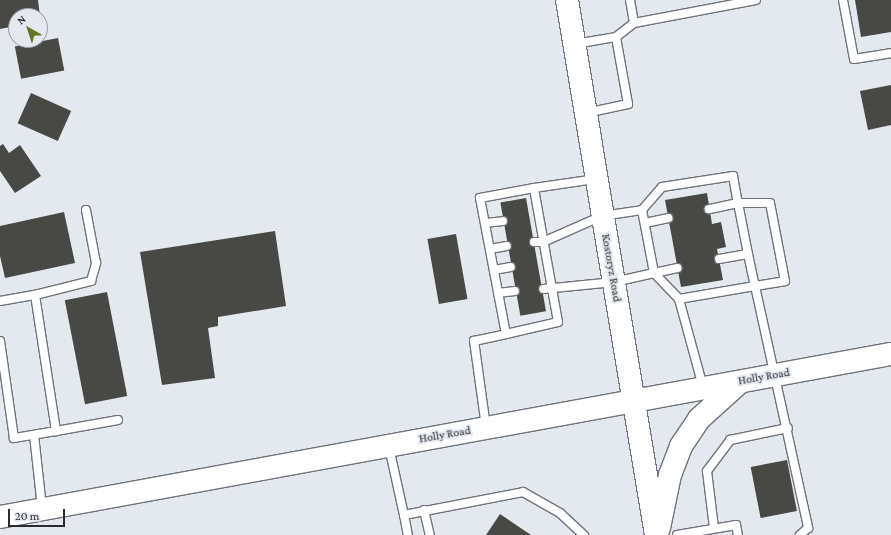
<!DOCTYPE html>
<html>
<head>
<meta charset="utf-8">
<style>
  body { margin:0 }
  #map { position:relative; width:891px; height:535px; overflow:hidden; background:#e4e9ef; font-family:"Crimson Pro",serif }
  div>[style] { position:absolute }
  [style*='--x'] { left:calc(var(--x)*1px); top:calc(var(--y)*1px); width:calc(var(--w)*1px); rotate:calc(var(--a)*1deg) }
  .building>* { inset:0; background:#484944; transform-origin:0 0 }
  .roads { filter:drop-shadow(1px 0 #707479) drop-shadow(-1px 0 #707479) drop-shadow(0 1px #707479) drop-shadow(0 -1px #707479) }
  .lane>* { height:8px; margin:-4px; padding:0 4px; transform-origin:4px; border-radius:4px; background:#fff }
  .secondary>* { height:22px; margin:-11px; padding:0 11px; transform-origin:11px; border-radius:11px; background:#fff }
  span { translate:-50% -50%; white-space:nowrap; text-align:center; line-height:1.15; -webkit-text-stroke:4px #e4e9ef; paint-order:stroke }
  .street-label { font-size:12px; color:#2a2b2e }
  .north { position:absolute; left:8px; top:8px; width:40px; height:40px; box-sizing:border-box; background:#e4e9ef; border:1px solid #9a9da2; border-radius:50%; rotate:321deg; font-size:11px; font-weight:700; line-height:16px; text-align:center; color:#2a2b2e }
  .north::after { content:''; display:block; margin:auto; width:14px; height:18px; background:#657726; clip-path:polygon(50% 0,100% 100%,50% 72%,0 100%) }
  .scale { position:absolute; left:8px; top:509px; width:57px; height:18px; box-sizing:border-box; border:2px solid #2a2b2e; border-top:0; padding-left:5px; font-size:12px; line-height:14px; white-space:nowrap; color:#2a2b2e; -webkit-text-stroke:3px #e4e9ef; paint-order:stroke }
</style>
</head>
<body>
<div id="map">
  <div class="building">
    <i style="clip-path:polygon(0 0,38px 0,40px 16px,16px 16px,16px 26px,0 29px)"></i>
    <i style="clip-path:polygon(855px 0,891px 0,891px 32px,861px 37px)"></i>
    <i style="left:58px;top:38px;width:33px;height:44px;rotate:79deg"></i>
    <i style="clip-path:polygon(891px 85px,891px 125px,868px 130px,860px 91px)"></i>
    <i style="left:31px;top:93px;width:44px;height:33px;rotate:24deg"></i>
    <i style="clip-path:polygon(3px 144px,9px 153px,20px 145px,41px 176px,15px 193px,0 171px,0 146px)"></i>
    <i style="clip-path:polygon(707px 193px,712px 224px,721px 222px,726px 247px,717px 249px,723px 280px,681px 287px,665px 200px)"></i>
    <i style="left:526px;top:198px;width:115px;height:26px;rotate:80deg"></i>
    <i style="clip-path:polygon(64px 212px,75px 263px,5px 278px,0 256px,0 226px)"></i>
    <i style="clip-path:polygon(275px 231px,286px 306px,218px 317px,218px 326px,208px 328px,215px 378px,162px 385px,140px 252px)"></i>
    <i style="left:456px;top:234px;width:66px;height:29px;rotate:80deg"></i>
    <i style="left:107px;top:292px;width:106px;height:43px;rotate:79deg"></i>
    <i style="left:787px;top:460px;width:52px;height:37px;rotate:79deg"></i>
    <i style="clip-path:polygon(500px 514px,531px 535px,486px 535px)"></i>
  </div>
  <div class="roads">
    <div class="lane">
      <i style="--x:630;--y:0;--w:23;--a:80"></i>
      <i style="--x:843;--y:0;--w:60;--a:79.4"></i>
      <i style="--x:854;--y:59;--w:37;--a:-9"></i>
      <i style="--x:575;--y:44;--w:42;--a:-9.7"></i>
      <i style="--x:616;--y:37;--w:23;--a:-38"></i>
      <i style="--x:634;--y:23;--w:124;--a:-10.7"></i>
      <i style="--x:586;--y:113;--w:43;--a:-12.1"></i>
      <i style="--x:628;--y:104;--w:68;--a:-100.2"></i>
      <i style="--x:534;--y:188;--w:63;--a:-8.3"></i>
      <i style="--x:642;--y:210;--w:30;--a:-49"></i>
      <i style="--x:662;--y:187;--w:72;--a:-8.8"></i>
      <i style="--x:733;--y:176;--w:27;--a:80"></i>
      <i style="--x:738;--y:203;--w:52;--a:78.9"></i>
      <i style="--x:748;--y:254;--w:33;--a:78"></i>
      <i style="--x:755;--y:286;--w:30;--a:-9"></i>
      <i style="--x:785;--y:281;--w:79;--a:-100.9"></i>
      <i style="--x:770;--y:203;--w:32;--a:180"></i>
      <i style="--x:738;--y:203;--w:30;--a:168"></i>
      <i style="--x:485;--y:223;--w:18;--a:-6"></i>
      <i style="--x:645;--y:223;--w:24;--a:-12"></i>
      <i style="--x:534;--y:242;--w:9;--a:0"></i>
      <i style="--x:543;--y:242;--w:64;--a:-23.8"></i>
      <i style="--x:602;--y:216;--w:40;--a:-8.5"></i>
      <i style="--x:642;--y:210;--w:64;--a:79.2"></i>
      <i style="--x:654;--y:273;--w:41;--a:167.3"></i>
      <i style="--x:614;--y:282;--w:71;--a:174.4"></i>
      <i style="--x:490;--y:249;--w:17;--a:-10"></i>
      <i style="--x:719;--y:259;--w:29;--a:-10"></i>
      <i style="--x:494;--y:270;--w:17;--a:-10"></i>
      <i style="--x:654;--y:273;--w:36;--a:46"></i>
      <i style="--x:679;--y:299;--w:91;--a:74.7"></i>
      <i style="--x:654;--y:273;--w:24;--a:-12"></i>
      <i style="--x:498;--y:293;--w:17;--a:-7"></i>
      <i style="--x:35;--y:295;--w:58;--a:-14"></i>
      <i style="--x:91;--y:281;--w:19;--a:-74"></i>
      <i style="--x:96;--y:263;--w:54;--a:-100.7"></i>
      <i style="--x:679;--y:299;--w:77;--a:-9.7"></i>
      <i style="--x:755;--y:286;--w:248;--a:77.6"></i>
      <i style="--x:808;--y:528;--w:11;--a:139"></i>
      <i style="--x:0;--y:301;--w:36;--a:-10"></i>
      <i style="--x:35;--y:295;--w:138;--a:81.2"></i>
      <i style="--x:56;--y:431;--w:43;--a:170.5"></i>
      <i style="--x:14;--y:438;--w:98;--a:-98.2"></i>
      <i style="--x:486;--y:427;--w:87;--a:-97.9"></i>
      <i style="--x:474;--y:341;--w:33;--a:-12"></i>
      <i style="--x:506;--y:334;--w:53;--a:-13"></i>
      <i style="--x:558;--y:322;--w:136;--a:-100.2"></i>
      <i style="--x:534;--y:188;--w:55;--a:169.5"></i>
      <i style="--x:480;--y:198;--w:138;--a:79.2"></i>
      <i style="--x:56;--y:431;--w:63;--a:-10.1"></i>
      <i style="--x:34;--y:435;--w:73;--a:83.7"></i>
      <i style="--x:389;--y:447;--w:70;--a:77.6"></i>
      <i style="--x:404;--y:515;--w:121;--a:-10.9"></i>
      <i style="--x:523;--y:492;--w:43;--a:29.6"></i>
      <i style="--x:560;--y:513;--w:33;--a:43"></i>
      <i style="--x:424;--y:510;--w:26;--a:77"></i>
      <i style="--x:404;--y:515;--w:20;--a:79"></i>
      <i style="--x:714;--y:528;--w:57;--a:-97"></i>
      <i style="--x:707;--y:471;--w:39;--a:-53"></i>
      <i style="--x:730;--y:440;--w:59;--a:-11.7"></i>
      <i style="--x:677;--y:535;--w:60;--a:-9.6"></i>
      <i style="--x:736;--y:525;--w:10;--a:79"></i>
    </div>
    <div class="secondary">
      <i style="--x:567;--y:0;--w:542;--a:80.56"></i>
      <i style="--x:0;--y:517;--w:906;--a:-10.37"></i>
      <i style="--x:659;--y:528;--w:54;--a:-78.3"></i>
      <i style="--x:670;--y:475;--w:31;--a:-69"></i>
      <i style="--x:681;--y:446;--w:32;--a:-56"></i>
      <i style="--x:699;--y:419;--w:54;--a:-42"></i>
    </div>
  </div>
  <div class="street-label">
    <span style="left:611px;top:268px;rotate:80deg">Kostoryz Road</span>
    <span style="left:764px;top:377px;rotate:-10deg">Holly Road</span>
    <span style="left:445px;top:435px;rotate:-10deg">Holly Road</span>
  </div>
  <div class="north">N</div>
  <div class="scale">20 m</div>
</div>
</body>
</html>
